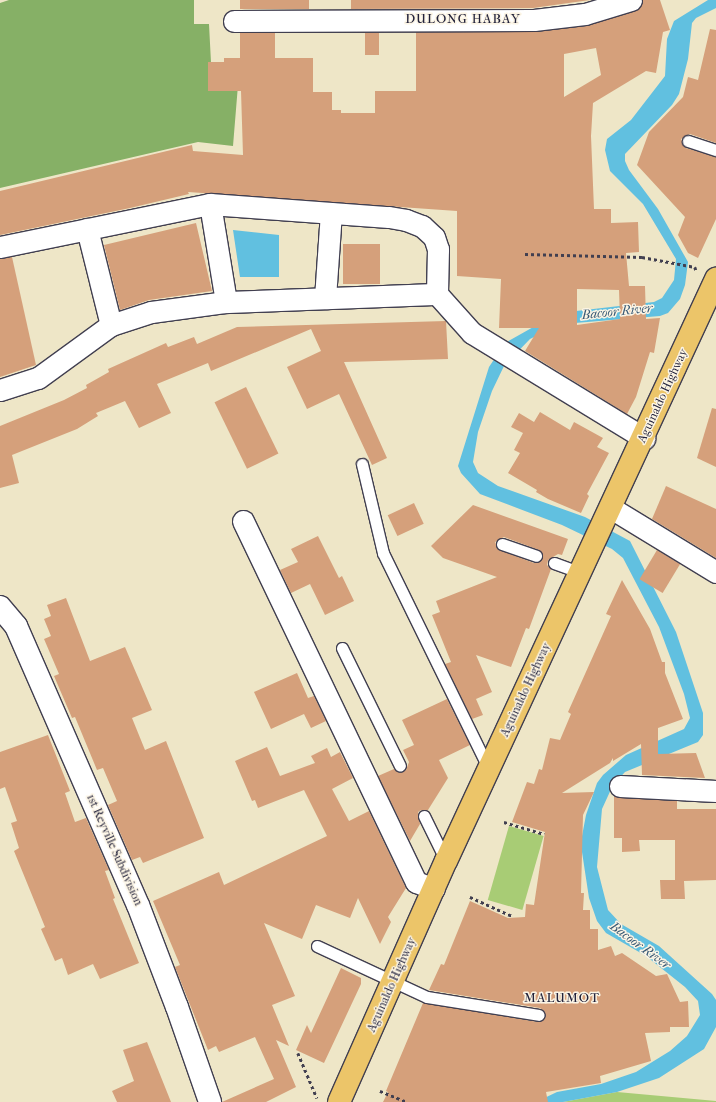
<!DOCTYPE html>
<html>
<head>
<meta charset="utf-8">
<style>
  body { margin:0 }
  #map { position:relative; width:716px; height:1102px; overflow:hidden; background:#eee6c7; font-family:"IM FELL French Canon",serif }
  div>[style] { position:absolute }
  [style*='--x'] { left:calc(var(--x)*1px); top:calc(var(--y)*1px); width:calc(var(--w)*1px); rotate:calc(var(--a)*1deg) }
  .green>* { inset:0; background:#a8cc75; transform-origin:0 0 }
  .forest>* { inset:0; background:#86b066 }
  .water>* { inset:0; background:#61c0e0 }
  .building>* { inset:0; background:#d5a07b; transform-origin:0 0 }
  .path>* { height:2.5px; margin-top:-1.25px; transform-origin:0; background:repeating-linear-gradient(90deg,#413f50 0 3px,transparent 0 6px) }
  .roads { filter:drop-shadow(1px 0 #413f50) drop-shadow(-1px 0 #413f50) drop-shadow(0 1px #413f50) drop-shadow(0 -1px #413f50) }
  .service>* { height:11px; margin:-5.5px; padding:0 5.5px; transform-origin:5.5px; border-radius:5.5px; background:#fff }
  .minor>* { height:21px; margin:-10.5px; padding:0 10.5px; transform-origin:10.5px; border-radius:10.5px; background:#fff }
  .tertiary>* { height:22px; margin:-11px; padding:0 11px; transform-origin:11px; border-radius:11px; background:#fff }
  .trunk>* { height:22px; margin:-11px; padding:0 11px; transform-origin:11px; border-radius:11px; background:#ecc569 }
  span { translate:-50% -50%; white-space:nowrap; text-align:center; line-height:1.15; -webkit-text-stroke:3px #fcf5e5; paint-order:stroke }
  .street-label { font-size:12px; color:#22223b }
  .neighbourhood-label { font-size:13px; color:#22223b; letter-spacing:1px }
  .water-label { font-size:13px; color:#385975; font-style:italic }
</style>
</head>
<body>
<div id="map">
  <div class="green">
    <i style="left:509px;top:826px;width:36px;height:77px;rotate:16deg"></i>
    <i style="clip-path:polygon(617px 1092px,716px 1101px,716px 1102px,563px 1102px)"></i>
  </div>
  <div class="forest">
    <i style="clip-path:polygon(9px 0,194px 0,194px 24px,209px 24px,212px 82px,238px 85px,233px 146px,198px 142px,0 188px,0 3px)"></i>
  </div>
  <div class="water">
    <i style="clip-path:polygon(708px 0,716px 0,716px 8px,696px 18px,692px 23px,688px 59px,679px 94px,672px 105px,625px 154px,625px 161px,629px 170px,658px 209px,688px 262px,685px 285px,680px 299px,668px 313px,660px 316px,575px 323px,546px 331px,530px 339px,504px 366px,492px 391px,478px 432px,473px 462px,478px 473px,498px 486px,585px 517px,630px 541px,676px 632px,703px 713px,703px 735px,698px 742px,625px 772px,613px 785px,602px 809px,597px 867px,608px 910px,621px 924px,659px 946px,712px 994px,716px 1000px,716px 1027px,704px 1049px,659px 1078px,617px 1092px,563px 1102px,536px 1102px,557px 1092px,601px 1084px,636px 1072px,670px 1051px,687px 1036px,700px 1015px,698px 1001px,685px 987px,646px 956px,606px 933px,597px 921px,589px 898px,582px 852px,582px 836px,586px 815px,597px 783px,603px 775px,626px 755px,684px 729px,690px 718px,684px 694px,659px 627px,623px 558px,612px 549px,562px 525px,480px 494px,461px 473px,458px 466px,489px 367px,505px 343px,544px 321px,576px 311px,654px 302px,662px 298px,674px 280px,676px 259px,643px 204px,610px 171px,605px 150px,607px 139px,631px 120px,665px 76px,667px 39px,674px 21px)"></i>
    <i style="clip-path:polygon(233px 230px,279px 235px,279px 277px,240px 277px)"></i>
  </div>
  <div class="building">
    <i style="left:240px;top:0;width:69px;height:9px"></i>
    <i style="clip-path:polygon(351px 0,590px 0,533px 8px,351px 9px)"></i>
    <i style="clip-path:polygon(evenodd,643px 0,660px 0,670px 30px,663px 32px,656px 73px,646px 71px,593px 103px,591px 136px,594px 209px,611px 209px,611px 223px,638px 222px,639px 252px,626px 253px,629px 286px,645px 286px,646px 319px,660px 318px,654px 353px,650px 352px,636px 397px,627px 414px,525px 351px,539px 328px,499px 328px,501px 279px,457px 276px,457px 211px,188px 192px,189px 194px,130px 208px,0 235px,0 191px,192px 145px,193px 151px,243px 155px,241px 91px,208px 91px,208px 62px,224px 62px,224px 58px,240px 58px,240px 33px,275px 33px,275px 58px,313px 58px,313px 92px,332px 92px,332px 110px,341px 110px,341px 113px,375px 113px,375px 91px,416px 91px,416px 32px,534px 32px,586px 26px,635px 11px,640px 8px,643px 0,596px 48px,601px 75px,564px 97px,564px 54px,596px 48px,643px 0,577px 289px,619px 290px,620px 319px,577px 325px,577px 289px)"></i>
    <i style="clip-path:polygon(710px 29px,716px 30px,716px 143px,690px 134px,681px 139px,686px 148px,716px 157px,716px 219px,698px 258px,688px 253px,678px 235px,685px 217px,637px 165px,649px 132px,683px 97px,688px 77px,698px 80px)"></i>
    <i style="left:365px;top:33px;width:14px;height:22px"></i>
    <i style="clip-path:polygon(196px 223px,212px 291px,149px 300px,120px 310px,104px 245px)"></i>
    <i style="left:343px;top:244px;width:37px;height:40px"></i>
    <i style="clip-path:polygon(12px 257px,36px 365px,0 377px,0 259px)"></i>
    <i style="clip-path:polygon(446px 321px,448px 359px,344px 362px,387px 458px,372px 465px,339px 394px,307px 409px,287px 367px,321px 351px,311px 329px,211px 371px,208px 363px,157px 384px,171px 413px,139px 428px,125px 401px,96px 413px,98px 416px,77px 429px,12px 455px,19px 483px,0 488px,0 426px,64px 400px,87px 388px,86px 385px,109px 372px,108px 369px,166px 343px,168px 347px,194px 337px,197px 344px,237px 327px)"></i>
    <i style="left:246px;top:387px;width:74px;height:35px;rotate:64deg"></i>
    <i style="clip-path:polygon(712px 408px,716px 409px,716px 467px,697px 458px)"></i>
    <i style="clip-path:polygon(540px 412px,570px 430px,574px 422px,603px 438px,597px 447px,609px 453px,587px 494px,589px 496px,581px 513px,548px 499px,536px 492px,537px 490px,508px 473px,520px 453px,514px 450px,523px 433px,511px 427px,519px 413px,534px 422px)"></i>
    <i style="clip-path:polygon(666px 486px,716px 509px,716px 558px,652px 519px)"></i>
    <i style="left:414px;top:503px;width:23px;height:29px;rotate:65deg"></i>
    <i style="clip-path:polygon(evenodd,473px 505px,568px 539px,562px 555px,558px 554px,548px 560px,547px 565px,551px 569px,529px 629px,526px 628px,511px 667px,476px 655px,492px 692px,476px 699px,483px 715px,472px 719px,445px 664px,451px 662px,432px 615px,440px 612px,436px 601px,497px 577px,443px 558px,431px 546px,473px 505px,504px 537px,539px 550px,542px 559px,534px 563px,499px 550px,495px 542px,504px 537px)"></i>
    <i style="clip-path:polygon(318px 536px,339px 578px,342px 576px,354px 601px,325px 615px,310px 584px,291px 593px,280px 570px,298px 562px,291px 549px)"></i>
    <i style="left:657px;top:550px;width:27px;height:34px;rotate:31deg"></i>
    <i style="clip-path:polygon(622px 580px,650px 629px,662px 662px,665px 662px,665px 673px,683px 719px,658px 728px,658px 754px,696px 753px,705px 778px,642px 775px,641px 744px,613px 761px,613px 758px,610px 763px,562px 793px,594px 792px,583px 815px,581px 893px,584px 893px,583px 910px,590px 910px,590px 929px,598px 929px,598px 950px,611px 946px,615px 956px,622px 953px,656px 976px,667px 974px,680px 1002px,688px 1001px,689px 1027px,670px 1027px,670px 1032px,645px 1033px,651px 1061px,600px 1076px,601px 1083px,546px 1092px,548px 1102px,383px 1102px,388px 1092px,386px 1091px,423px 1003px,538px 1022px,545px 1019px,545px 1012px,540px 1008px,429px 990px,441px 964px,444px 965px,470px 901px,508px 918px,525px 917px,526px 904px,534px 905px,545px 832px,512px 822px,527px 782px,534px 784px,539px 769px,542px 770px,550px 738px,560px 740px,571px 714px,568px 712px,611px 616px,606px 614px)"></i>
    <i style="clip-path:polygon(66px 598px,90px 661px,125px 647px,152px 710px,132px 718px,145px 750px,166px 741px,204px 838px,143px 863px,140px 857px,132px 860px,108px 805px,117px 801px,103px 768px,97px 770px,75px 717px,72px 718px,54px 676px,59px 674px,44px 639px,51px 636px,44px 619px,51px 616px,47px 605px)"></i>
    <i style="clip-path:polygon(297px 673px,308px 698px,314px 696px,326px 721px,311px 728px,304px 714px,271px 729px,254px 692px)"></i>
    <i style="clip-path:polygon(447px 699px,470px 745px,439px 760px,448px 778px,428px 810px,421px 810px,418px 812px,420px 824px,410px 841px,378px 776px,394px 769px,400px 773px,406px 770px,409px 762px,403px 750px,414px 745px,402px 720px)"></i>
    <i style="clip-path:polygon(48px 735px,70px 791px,65px 793px,75px 822px,86px 818px,109px 870px,105px 871px,115px 898px,113px 899px,139px 963px,100px 979px,93px 964px,68px 975px,62px 958px,55px 961px,41px 929px,45px 927px,14px 851px,19px 848px,11px 823px,17px 821px,5px 787px,0 789px,0 752px)"></i>
    <i style="clip-path:polygon(267px 747px,280px 776px,315px 763px,311px 756px,327px 748px,331px 757px,340px 752px,353px 778px,332px 789px,349px 821px,369px 811px,406px 888px,388px 917px,391px 922px,380px 944px,358px 898px,350px 918px,316px 905px,302px 939px,264px 923px,295px 996px,272px 1005px,289px 1046px,276px 1040px,296px 1087px,266px 1102px,222px 1102px,274px 1079px,255px 1037px,219px 1052px,216px 1046px,208px 1050px,175px 967px,180px 965px,153px 901px,219px 872px,224px 885px,327px 836px,304px 790px,258px 808px,255px 800px,252px 801px,235px 761px)"></i>
    <i style="clip-path:polygon(614px 796px,677px 801px,677px 809px,716px 809px,716px 880px,684px 881px,685px 899px,661px 899px,660px 880px,675px 880px,675px 840px,639px 840px,640px 851px,622px 852px,622px 838px,614px 838px)"></i>
    <i style="clip-path:polygon(341px 968px,361px 978px,361px 984px,324px 1063px,296px 1050px,307px 1025px,311px 1033px)"></i>
    <i style="clip-path:polygon(147px 1042px,171px 1102px,117px 1102px,112px 1091px,134px 1081px,123px 1050px)"></i>
  </div>
  <div class="path">
    <i style="--x:525;--y:254;--w:117;--a:1.5"></i>
    <i style="--x:642;--y:257;--w:54;--a:10.7"></i>
    <i style="--x:695;--y:267;--w:3;--a:72"></i>
    <i style="--x:504;--y:822;--w:42;--a:16.7"></i>
    <i style="--x:470;--y:897;--w:46;--a:24.3"></i>
    <i style="--x:298;--y:1053;--w:49;--a:67.1"></i>
    <i style="--x:380;--y:1091;--w:29;--a:22"></i>
  </div>
  <div class="roads">
    <div class="service">
      <i style="--x:688;--y:141;--w:29;--a:18"></i>
      <i style="--x:362;--y:464;--w:91;--a:76.7"></i>
      <i style="--x:383;--y:553;--w:241;--a:63.9"></i>
      <i style="--x:502;--y:544;--w:36;--a:19"></i>
      <i style="--x:554;--y:563;--w:29;--a:20"></i>
      <i style="--x:342;--y:648;--w:131;--a:63.8"></i>
      <i style="--x:424;--y:816;--w:50;--a:63.9"></i>
      <i style="--x:317;--y:946;--w:121;--a:24.9"></i>
      <i style="--x:427;--y:997;--w:113;--a:9.1"></i>
    </div>
    <div class="minor">
      <i style="--x:234;--y:21;--w:300;--a:-0.2"></i>
      <i style="--x:534;--y:20;--w:51;--a:-6.7"></i>
      <i style="--x:585;--y:14;--w:48;--a:-16.9"></i>
      <i style="--x:210;--y:204;--w:99;--a:80.7"></i>
      <i style="--x:87;--y:229;--w:99;--a:76"></i>
      <i style="--x:0;--y:247;--w:214;--a:-11.6"></i>
      <i style="--x:210;--y:204;--w:179;--a:4.2"></i>
      <i style="--x:389;--y:217;--w:17;--a:10"></i>
      <i style="--x:406;--y:220;--w:17;--a:21"></i>
      <i style="--x:422;--y:226;--w:16;--a:43"></i>
      <i style="--x:434;--y:237;--w:13;--a:72"></i>
      <i style="--x:438;--y:249;--w:45;--a:91.3"></i>
      <i style="--x:437;--y:294;--w:52;--a:48.1"></i>
      <i style="--x:472;--y:333;--w:202;--a:31.4"></i>
      <i style="--x:325;--y:298;--w:85;--a:-86"></i>
      <i style="--x:0;--y:390;--w:40;--a:-18"></i>
      <i style="--x:38;--y:378;--w:90;--a:-36"></i>
      <i style="--x:111;--y:325;--w:42;--a:-18"></i>
      <i style="--x:151;--y:312;--w:76;--a:-7.6"></i>
      <i style="--x:226;--y:302;--w:211;--a:-2.2"></i>
      <i style="--x:611;--y:508;--w:123;--a:31.4"></i>
      <i style="--x:243;--y:521;--w:400;--a:64.4"></i>
      <i style="--x:416;--y:882;--w:19;--a:21"></i>
      <i style="--x:620;--y:786;--w:96;--a:3"></i>
    </div>
    <div class="tertiary">
      <i style="--x:0;--y:607;--w:25;--a:50"></i>
      <i style="--x:16;--y:626;--w:305;--a:66.4"></i>
      <i style="--x:138;--y:905;--w:109;--a:69.1"></i>
      <i style="--x:177;--y:1007;--w:101;--a:70.8"></i>
    </div>
    <div class="trunk">
      <i style="--x:339;--y:1102;--w:264;--a:-66.1"></i>
      <i style="--x:446;--y:861;--w:642;--a:-65.11"></i>
    </div>
  </div>
  <div class="street-label">
    <span style="left:663px;top:396px;rotate:-65deg">Aguinaldo Highway</span>
    <span style="left:526px;top:690px;rotate:-65deg">Aguinaldo Highway</span>
    <span style="left:114px;top:850px;rotate:66deg">1st Reyville Subdivision</span>
    <span style="left:392px;top:985px;rotate:-66deg">Aguinaldo Highway</span>
  </div>
  <div class="neighbourhood-label">
    <span style="left:463px;top:19px">DULONG HABAY</span>
    <span style="left:562px;top:998px">MALUMOT</span>
  </div>
  <div class="water-label">
    <span style="left:617px;top:312px;rotate:-6deg">Bacoor River</span>
    <span style="left:640px;top:946px;rotate:36deg">Bacoor River</span>
  </div>
</div>
</body>
</html>
